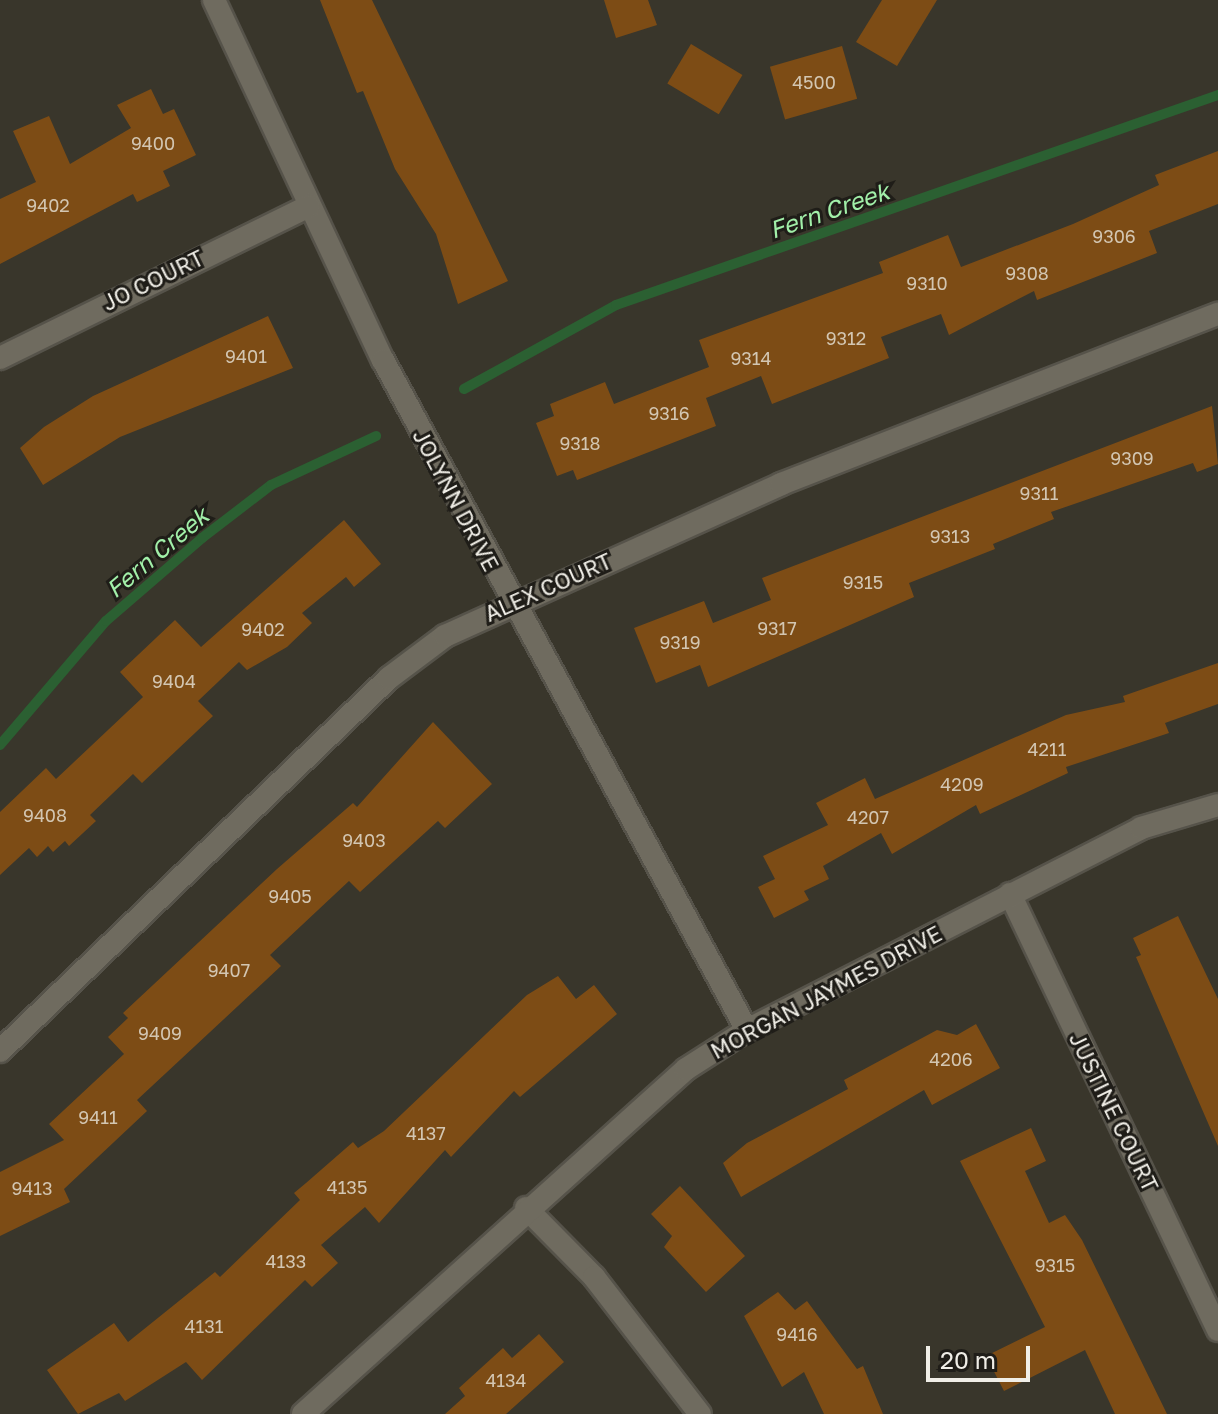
<!DOCTYPE html>
<html>
<head>
<meta charset="utf-8">
<style>
  body { margin:0 }
  #map { position:relative; width:1218px; height:1414px; overflow:hidden; background:#39362b; font-family:"Golos Text",sans-serif }
  div>[style] { position:absolute }
  [style*='--x'] { left:calc(var(--x)*1px); top:calc(var(--y)*1px); width:calc(var(--w)*1px); rotate:calc(var(--a)*1deg) }
  .stream>* { height:10px; margin:-5px; padding:0 5px; transform-origin:5px; border-radius:5px; background:#2b6032 }
  .building>* { inset:0; background:#7d4c15; transform-origin:0 0 }
  .roads { filter:drop-shadow(2px 0 #56534a) drop-shadow(-2px 0 #56534a) drop-shadow(0 2px #56534a) drop-shadow(0 -2px #56534a) }
  .minor>* { height:22px; margin:-11px; padding:0 11px; transform-origin:11px; border-radius:11px; background:#6f6b5f }
  span { translate:-50% -50%; white-space:nowrap; text-align:center; line-height:1.15; -webkit-text-stroke:6px #1f1d18; paint-order:stroke }
  .number-label { font-size:18px; color:#d3c6b2 }
  .number-label span { -webkit-text-stroke-width:0 }
  .street-label { font-size:22px; color:#f0eee7 }
  .water-label { font-size:24px; color:#a2f0a9; font-style:italic }
  .scale { position:absolute; left:926px; top:1346px; width:104px; height:36px; box-sizing:border-box; border:4px solid #f0eee7; border-top:0; padding-left:10px; font-size:24px; line-height:28px; white-space:nowrap; color:#f0eee7; -webkit-text-stroke:6px #1f1d18; paint-order:stroke }
</style>
</head>
<body>
<div id="map">
  <div class="stream">
    <i style="--x:464;--y:389;--w:174;--a:-28.9"></i>
    <i style="--x:616;--y:305;--w:638;--a:-19.23"></i>
    <i style="--x:0;--y:745;--w:163;--a:-49.5"></i>
    <i style="--x:106;--y:621;--w:127;--a:-40.8"></i>
    <i style="--x:202;--y:538;--w:87;--a:-37.5"></i>
    <i style="--x:271;--y:485;--w:116;--a:-25"></i>
  </div>
  <div class="building">
    <i style="clip-path:polygon(320px 0,372px 0,508px 281px,458px 304px,436px 234px,395px 169px,363px 91px,357px 93px)"></i>
    <i style="clip-path:polygon(604px 0,648px 0,657px 25px,616px 38px)"></i>
    <i style="clip-path:polygon(882px 0,937px 0,897px 66px,856px 42px)"></i>
    <i style="left:691px;top:44px;width:60px;height:46px;rotate:31deg"></i>
    <i style="left:842px;top:46px;width:55px;height:75px;rotate:74deg"></i>
    <i style="clip-path:polygon(151px 89px,163px 114px,174px 109px,196px 155px,163px 171px,170px 186px,137px 202px,133px 194px,0 264px,0 199px,36px 182px,13px 131px,49px 116px,70px 164px,131px 128px,117px 105px)"></i>
    <i style="clip-path:polygon(1218px 151px,1218px 204px,1149px 231px,1157px 253px,1037px 300px,1034px 291px,949px 335px,941px 314px,881px 337px,889px 358px,772px 404px,761px 376px,706px 398px,716px 426px,577px 480px,573px 470px,557px 476px,536px 423px,554px 416px,550px 404px,605px 382px,614px 404px,709px 367px,699px 340px,883px 273px,879px 262px,948px 235px,961px 267px,1073px 224px,1159px 185px,1155px 175px)"></i>
    <i style="clip-path:polygon(268px 316px,293px 368px,120px 437px,43px 485px,20px 448px,44px 427px,93px 396px)"></i>
    <i style="clip-path:polygon(1212px 406px,1218px 464px,1197px 472px,1193px 463px,1051px 512px,1054px 519px,993px 544px,995px 549px,909px 583px,914px 597px,708px 687px,700px 665px,656px 683px,634px 628px,704px 601px,713px 623px,771px 600px,762px 578px)"></i>
    <i style="clip-path:polygon(344px 520px,381px 564px,354px 587px,346px 577px,302px 613px,312px 623px,287px 647px,247px 670px,239px 662px,198px 701px,213px 716px,142px 783px,133px 774px,90px 815px,96px 821px,69px 846px,65px 841px,53px 852px,48px 846px,37px 857px,29px 848px,0 875px,0 812px,46px 768px,56px 779px,143px 697px,120px 672px,175px 620px,201px 647px)"></i>
    <i style="clip-path:polygon(1218px 663px,1218px 704px,1165px 723px,1169px 733px,1066px 767px,1068px 773px,980px 814px,976px 805px,892px 854px,881px 833px,823px 866px,829px 879px,804px 891px,809px 900px,774px 918px,758px 887px,775px 879px,763px 856px,828px 825px,816px 803px,865px 778px,875px 799px,1066px 715px,1125px 702px,1123px 696px)"></i>
    <i style="clip-path:polygon(433px 722px,492px 784px,445px 828px,438px 821px,360px 892px,349px 881px,270px 955px,281px 966px,137px 1100px,147px 1111px,64px 1189px,70px 1202px,0 1236px,0 1172px,64px 1140px,49px 1124px,124px 1054px,108px 1037px,128px 1018px,123px 1013px,277px 869px,353px 803px,357px 807px)"></i>
    <i style="clip-path:polygon(1178px 916px,1218px 999px,1218px 1146px,1136px 957px,1141px 955px,1133px 938px)"></i>
    <i style="clip-path:polygon(558px 976px,576px 999px,594px 985px,617px 1014px,520px 1097px,514px 1091px,451px 1157px,445px 1150px,379px 1223px,365px 1207px,321px 1245px,338px 1263px,312px 1287px,305px 1280px,202px 1380px,186px 1362px,125px 1401px,119px 1393px,78px 1414px,47px 1370px,114px 1323px,128px 1342px,215px 1272px,220px 1277px,300px 1200px,294px 1193px,306px 1183px,353px 1142px,358px 1148px,384px 1131px,527px 995px)"></i>
    <i style="clip-path:polygon(976px 1024px,1000px 1068px,932px 1105px,924px 1090px,741px 1197px,723px 1163px,747px 1143px,848px 1089px,844px 1080px,937px 1030px,957px 1035px)"></i>
    <i style="clip-path:polygon(1031px 1128px,1046px 1161px,1025px 1171px,1049px 1223px,1065px 1215px,1082px 1240px,1167px 1414px,1115px 1414px,1085px 1350px,1004px 1391px,986px 1356px,1045px 1327px,960px 1161px)"></i>
    <i style="clip-path:polygon(680px 1186px,745px 1256px,706px 1292px,664px 1247px,672px 1236px,651px 1214px)"></i>
    <i style="clip-path:polygon(778px 1292px,795px 1310px,807px 1301px,857px 1369px,863px 1366px,883px 1414px,824px 1414px,804px 1372px,782px 1387px,744px 1316px)"></i>
    <i style="clip-path:polygon(539px 1334px,564px 1362px,506px 1414px,445px 1414px,465px 1396px,459px 1388px,503px 1348px,512px 1358px)"></i>
  </div>
  <div class="roads">
    <div class="minor">
      <i style="--x:214;--y:0;--w:398;--a:64.9"></i>
      <i style="--x:383;--y:360;--w:762;--a:61.49"></i>
      <i style="--x:0;--y:358;--w:344;--a:-26.2"></i>
      <i style="--x:1010;--y:894;--w:483;--a:64.5"></i>
      <i style="--x:0;--y:1051;--w:539;--a:-43.8"></i>
      <i style="--x:389;--y:678;--w:70;--a:-36.9"></i>
      <i style="--x:445;--y:636;--w:369;--a:-24.3"></i>
      <i style="--x:781;--y:484;--w:469;--a:-21.3"></i>
      <i style="--x:526;--y:1208;--w:97;--a:45.4"></i>
      <i style="--x:594;--y:1277;--w:173;--a:52.3"></i>
      <i style="--x:303;--y:1414;--w:515;--a:-42.01"></i>
      <i style="--x:686;--y:1069;--w:72;--a:-32.6"></i>
      <i style="--x:747;--y:1030;--w:443;--a:-27.1"></i>
      <i style="--x:1141;--y:828;--w:80;--a:-16.6"></i>
    </div>
  </div>
  <div class="number-label">
    <span style="left:814px;top:82px">4500</span>
    <span style="left:153px;top:143px">9400</span>
    <span style="left:48px;top:205px">9402</span>
    <span style="left:1114px;top:236px">9306</span>
    <span style="left:1027px;top:273px">9308</span>
    <span style="left:927px;top:283px">9310</span>
    <span style="left:846px;top:338px">9312</span>
    <span style="left:246px;top:356px">9401</span>
    <span style="left:751px;top:358px">9314</span>
    <span style="left:669px;top:413px">9316</span>
    <span style="left:580px;top:443px">9318</span>
    <span style="left:1132px;top:458px">9309</span>
    <span style="left:1039px;top:493px">9311</span>
    <span style="left:950px;top:536px">9313</span>
    <span style="left:863px;top:582px">9315</span>
    <span style="left:777px;top:628px">9317</span>
    <span style="left:263px;top:629px">9402</span>
    <span style="left:680px;top:642px">9319</span>
    <span style="left:174px;top:681px">9404</span>
    <span style="left:1047px;top:749px">4211</span>
    <span style="left:962px;top:784px">4209</span>
    <span style="left:45px;top:815px">9408</span>
    <span style="left:868px;top:817px">4207</span>
    <span style="left:364px;top:840px">9403</span>
    <span style="left:290px;top:896px">9405</span>
    <span style="left:229px;top:970px">9407</span>
    <span style="left:160px;top:1033px">9409</span>
    <span style="left:951px;top:1059px">4206</span>
    <span style="left:98px;top:1117px">9411</span>
    <span style="left:426px;top:1133px">4137</span>
    <span style="left:347px;top:1187px">4135</span>
    <span style="left:32px;top:1188px">9413</span>
    <span style="left:286px;top:1261px">4133</span>
    <span style="left:1055px;top:1265px">9315</span>
    <span style="left:204px;top:1326px">4131</span>
    <span style="left:797px;top:1334px">9416</span>
    <span style="left:506px;top:1380px">4134</span>
  </div>
  <div class="street-label">
    <span style="left:153px;top:280px;rotate:-26deg">JO COURT</span>
    <span style="left:456px;top:500px;rotate:62deg">JOLYNN DRIVE</span>
    <span style="left:548px;top:587px;rotate:-24deg">ALEX COURT</span>
    <span style="left:826px;top:992px;rotate:-28deg">MORGAN JAYMES DRIVE</span>
    <span style="left:1114px;top:1112px;rotate:64deg">JUSTINE COURT</span>
  </div>
  <div class="water-label">
    <span style="left:829px;top:210px;rotate:-19deg">Fern Creek</span>
    <span style="left:157px;top:552px;rotate:-40deg">Fern Creek</span>
  </div>
  <div class="scale">20 m</div>
</div>
</body>
</html>
